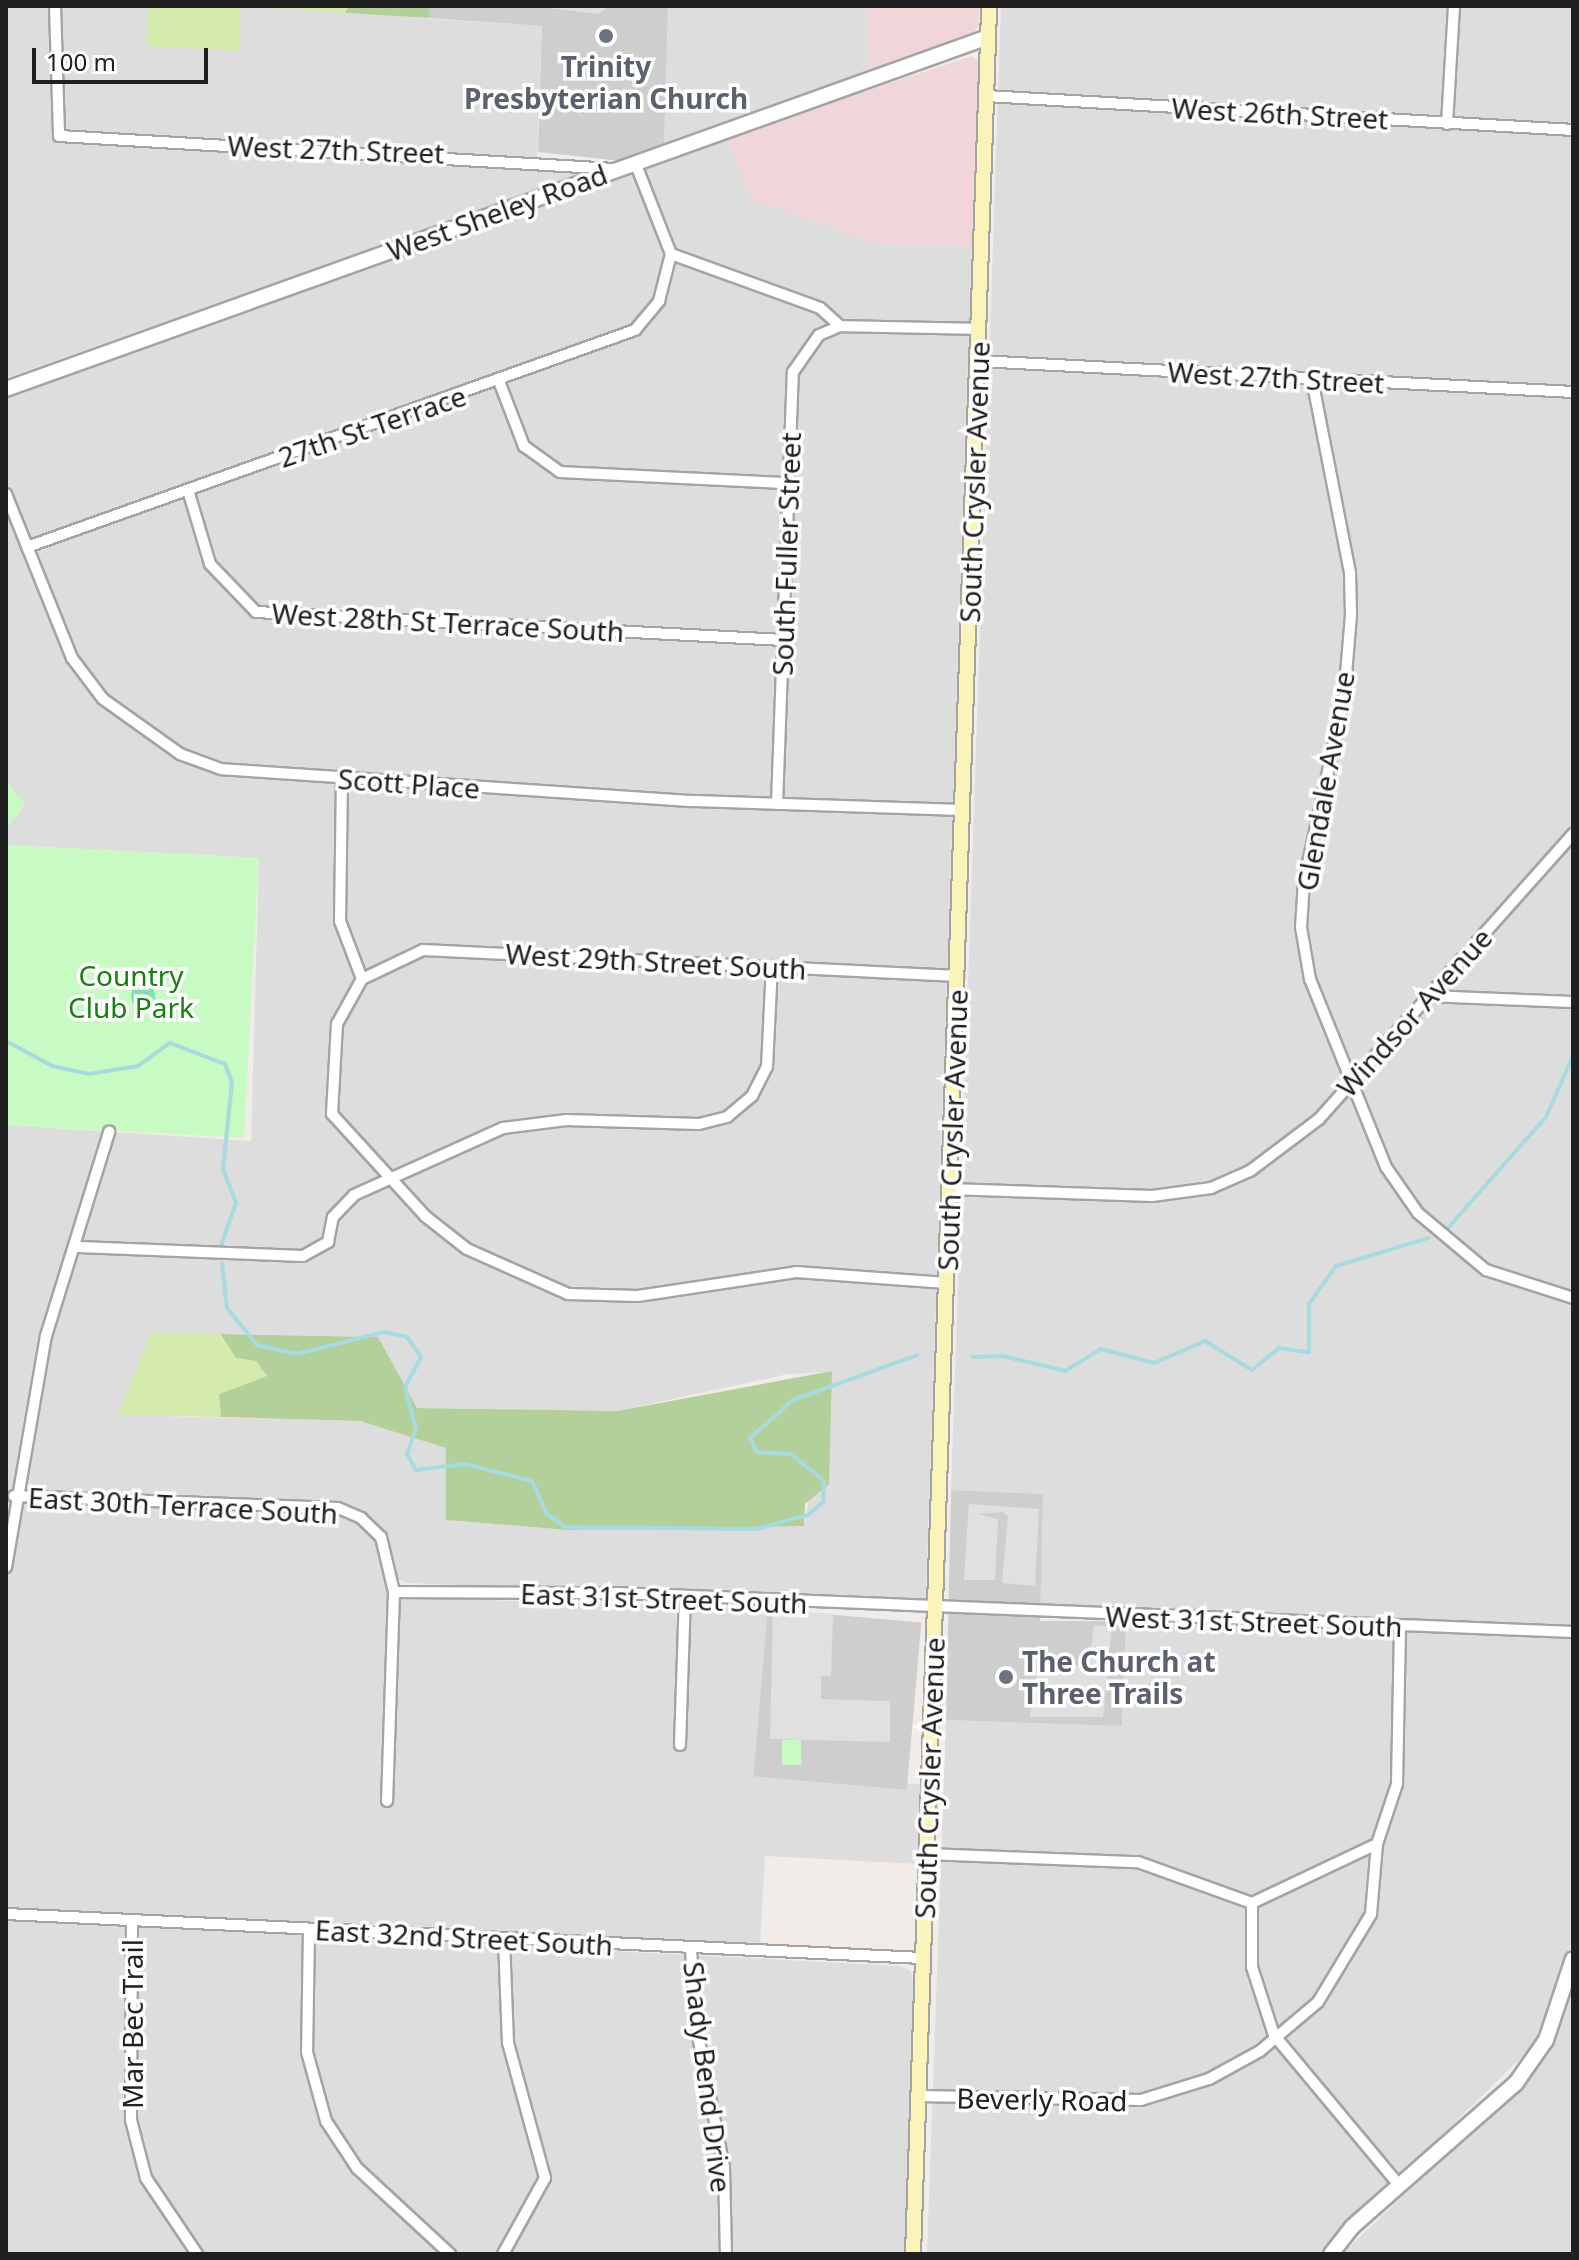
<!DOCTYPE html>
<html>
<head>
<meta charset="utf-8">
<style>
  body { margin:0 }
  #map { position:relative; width:1579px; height:2260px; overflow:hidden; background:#f1ece7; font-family:"Noto Sans",sans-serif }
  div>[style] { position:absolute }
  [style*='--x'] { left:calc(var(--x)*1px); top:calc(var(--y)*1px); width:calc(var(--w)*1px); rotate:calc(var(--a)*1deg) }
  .residential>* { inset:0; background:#dedddd }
  .commercial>* { inset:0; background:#f1d6d9 }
  .religious>* { inset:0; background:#cecece; transform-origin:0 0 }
  .grass>* { inset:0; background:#d5ebad }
  .forest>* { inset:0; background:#b3d09b }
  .park>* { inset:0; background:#c8fac4; transform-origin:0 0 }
  .pitch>* { inset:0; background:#84e0ae }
  .round { border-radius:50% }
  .parking>* { inset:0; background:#e0e0e0 }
  .stream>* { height:4px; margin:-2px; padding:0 2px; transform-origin:2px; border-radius:2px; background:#a7dbdf }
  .roads { filter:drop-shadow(2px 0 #a4a4a4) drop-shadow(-2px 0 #a4a4a4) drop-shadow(0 2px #a4a4a4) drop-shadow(0 -2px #a4a4a4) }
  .minor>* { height:10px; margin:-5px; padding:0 5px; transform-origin:5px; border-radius:5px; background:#fff }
  .tertiary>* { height:14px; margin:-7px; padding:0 7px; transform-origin:7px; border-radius:7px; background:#fff }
  .secondary>* { height:14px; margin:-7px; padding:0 7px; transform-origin:7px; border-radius:7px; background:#faf4bb }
  .dots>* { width:22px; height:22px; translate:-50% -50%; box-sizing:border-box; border:4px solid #fff; border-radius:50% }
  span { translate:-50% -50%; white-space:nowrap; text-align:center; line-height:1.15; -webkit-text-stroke:7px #fff; paint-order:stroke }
  .worship-label { font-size:28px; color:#5b616d; font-weight:700 }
  .left { translate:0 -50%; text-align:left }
  .street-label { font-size:28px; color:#202020 }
  .park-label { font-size:28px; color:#14820b }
  .frame { position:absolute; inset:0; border:8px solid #202020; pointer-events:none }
  .scale { position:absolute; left:32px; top:48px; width:176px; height:36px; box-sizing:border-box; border:4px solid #202020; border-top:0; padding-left:10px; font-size:24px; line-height:28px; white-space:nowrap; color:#202020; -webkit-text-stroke:6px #fff; paint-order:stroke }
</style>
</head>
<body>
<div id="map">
  <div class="residential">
    <i style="clip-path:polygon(6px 6px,149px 6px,147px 46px,239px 51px,240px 6px,542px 26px,537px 165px,581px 174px,6px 378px)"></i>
    <i style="clip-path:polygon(668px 6px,868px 6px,869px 73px,664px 146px)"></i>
    <i style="clip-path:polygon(1001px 6px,1573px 6px,1573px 1938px,1535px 2044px,1321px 2254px,927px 2254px,946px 1720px,1122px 1726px,1126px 1621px,1126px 1607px,1040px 1604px,1043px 1494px,951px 1490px)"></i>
    <i style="clip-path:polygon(evenodd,727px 137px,878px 244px,972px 246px,926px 1597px,922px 1603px,529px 1588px,408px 1583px,386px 1574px,388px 1597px,768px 1609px,766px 1777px,921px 1784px,918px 1864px,765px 1856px,760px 1946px,6px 1907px,6px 1125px,251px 1141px,259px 858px,6px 845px,6px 828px,25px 805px,6px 780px,6px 396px,727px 137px,152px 1333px,378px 1337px,416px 1408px,617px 1411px,788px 1374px,832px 1372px,804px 1526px,568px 1530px,447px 1520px,446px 1448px,360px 1421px,119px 1415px,152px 1333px)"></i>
    <i style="clip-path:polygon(6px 1920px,901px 1966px,911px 1971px,914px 1986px,905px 2254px,6px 2254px)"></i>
    <i style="clip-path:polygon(1573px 1982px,1573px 2254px,1342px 2254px,1532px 2073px)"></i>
  </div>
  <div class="commercial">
    <i style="clip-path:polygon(868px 6px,979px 6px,979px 25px,972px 35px,869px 73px)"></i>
    <i style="clip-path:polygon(972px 56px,979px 62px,972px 246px,878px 244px,750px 199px,727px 137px)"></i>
  </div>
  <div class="religious">
    <i style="clip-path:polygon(429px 6px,668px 6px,664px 146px,621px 161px,538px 152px,542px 26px,429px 18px)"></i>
    <i style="clip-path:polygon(951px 1490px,1043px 1494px,1040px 1621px,1126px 1621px,1122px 1726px,946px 1720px)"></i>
    <i style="left:768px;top:1609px;width:154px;height:168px;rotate:5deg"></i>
  </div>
  <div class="grass">
    <i style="clip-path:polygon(149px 6px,349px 6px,345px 13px,240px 6px,239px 51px,146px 46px)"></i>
    <i style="clip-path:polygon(151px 1333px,219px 1334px,236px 1358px,256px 1361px,268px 1377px,219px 1394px,221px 1417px,118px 1415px)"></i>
  </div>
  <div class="forest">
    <i style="clip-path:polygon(349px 6px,429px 6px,429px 18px,345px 13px)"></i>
    <i style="clip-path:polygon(220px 1334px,378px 1337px,417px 1408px,617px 1411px,832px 1371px,829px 1484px,805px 1504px,804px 1526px,568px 1530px,446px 1520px,446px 1448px,360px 1421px,221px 1417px,219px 1394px,267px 1376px,256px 1361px,236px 1358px)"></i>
  </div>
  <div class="park">
    <i style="clip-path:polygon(6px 780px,25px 805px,6px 828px)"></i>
    <i style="left:6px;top:845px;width:253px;height:280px;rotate:3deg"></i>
    <i style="left:782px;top:1740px;width:19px;height:25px"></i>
  </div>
  <div class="pitch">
    <i class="round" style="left:131px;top:984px;width:24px;height:24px"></i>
  </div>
  <div class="parking">
    <i style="clip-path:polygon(534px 6px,609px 6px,599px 14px)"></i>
    <i style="clip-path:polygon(969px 1504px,1039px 1509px,1035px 1586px,1002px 1583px,1008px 1516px,1003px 1512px,977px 1514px,998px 1519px,995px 1580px,964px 1580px)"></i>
    <i style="clip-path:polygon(773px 1610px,833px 1614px,831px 1676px,821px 1676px,821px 1699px,890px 1701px,890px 1742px,770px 1739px)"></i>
    <i style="clip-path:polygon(1094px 1625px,1112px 1627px,1103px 1717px,1030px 1717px,1038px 1664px,1089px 1666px)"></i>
  </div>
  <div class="stream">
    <i style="--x:6;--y:1041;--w:52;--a:28.5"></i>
    <i style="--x:52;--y:1066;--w:38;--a:12"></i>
    <i style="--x:89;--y:1074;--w:50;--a:-9.3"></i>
    <i style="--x:138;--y:1066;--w:39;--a:-36"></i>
    <i style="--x:170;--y:1043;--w:59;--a:20.9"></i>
    <i style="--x:225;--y:1064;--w:19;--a:69"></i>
    <i style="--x:232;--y:1082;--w:87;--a:95.9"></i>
    <i style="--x:223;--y:1169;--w:36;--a:69"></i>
    <i style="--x:236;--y:1203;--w:46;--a:109.2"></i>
    <i style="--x:1448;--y:1228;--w:148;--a:-48.6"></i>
    <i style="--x:1546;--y:1117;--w:67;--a:-66.1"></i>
    <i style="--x:222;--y:1263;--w:45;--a:83.7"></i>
    <i style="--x:227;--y:1308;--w:48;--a:51"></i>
    <i style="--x:257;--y:1345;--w:41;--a:12.7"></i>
    <i style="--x:297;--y:1354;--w:90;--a:-14.2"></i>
    <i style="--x:384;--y:1332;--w:24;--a:12"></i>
    <i style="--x:407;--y:1337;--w:24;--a:55"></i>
    <i style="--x:421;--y:1357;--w:34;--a:118"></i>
    <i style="--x:405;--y:1387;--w:43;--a:75.3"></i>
    <i style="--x:416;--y:1429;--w:27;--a:110"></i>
    <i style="--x:407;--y:1454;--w:18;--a:61"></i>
    <i style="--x:416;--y:1470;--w:49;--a:-7"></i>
    <i style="--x:465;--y:1464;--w:69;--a:14.2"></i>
    <i style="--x:532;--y:1481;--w:36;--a:66"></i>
    <i style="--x:547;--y:1514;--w:22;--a:36"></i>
    <i style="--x:565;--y:1527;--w:191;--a:0.6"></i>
    <i style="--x:756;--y:1529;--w:54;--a:-15.1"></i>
    <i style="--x:808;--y:1515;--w:20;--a:-41"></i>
    <i style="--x:823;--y:1502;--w:21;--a:-87"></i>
    <i style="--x:824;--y:1481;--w:43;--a:-140.7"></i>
    <i style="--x:791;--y:1454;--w:34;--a:-177"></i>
    <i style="--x:757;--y:1452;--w:16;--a:-117"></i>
    <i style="--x:750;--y:1438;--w:57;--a:-41.5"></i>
    <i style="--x:793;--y:1400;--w:132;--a:-19.9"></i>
    <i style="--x:973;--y:1357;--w:30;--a:-2"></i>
    <i style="--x:1003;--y:1356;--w:64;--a:13.6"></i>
    <i style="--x:1065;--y:1371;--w:42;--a:-31.4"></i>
    <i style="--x:1101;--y:1349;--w:55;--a:14.8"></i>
    <i style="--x:1154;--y:1363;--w:56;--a:-23.3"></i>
    <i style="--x:1205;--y:1341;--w:55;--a:31.7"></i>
    <i style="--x:1252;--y:1370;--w:35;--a:-39"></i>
    <i style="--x:1279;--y:1348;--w:30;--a:8"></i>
    <i style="--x:1309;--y:1352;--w:48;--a:-90"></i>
    <i style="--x:1309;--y:1304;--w:47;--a:-54.6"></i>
    <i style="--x:1336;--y:1266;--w:96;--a:-16.9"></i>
  </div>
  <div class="roads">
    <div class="minor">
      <i style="--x:55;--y:6;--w:130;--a:88.2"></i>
      <i style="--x:59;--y:136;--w:557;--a:3.4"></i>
      <i style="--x:986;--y:96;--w:588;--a:3.31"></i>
      <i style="--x:1447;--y:124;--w:118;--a:-86.6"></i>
      <i style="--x:671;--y:254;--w:158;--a:19.9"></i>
      <i style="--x:820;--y:308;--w:27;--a:42"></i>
      <i style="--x:840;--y:326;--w:139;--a:1.2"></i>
      <i style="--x:978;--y:361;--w:596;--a:2.98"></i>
      <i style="--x:1312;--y:379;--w:198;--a:78.9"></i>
      <i style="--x:1350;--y:573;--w:42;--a:88.6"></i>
      <i style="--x:1351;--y:615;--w:83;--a:94.8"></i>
      <i style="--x:1344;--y:698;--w:187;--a:102.3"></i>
      <i style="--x:1304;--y:881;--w:46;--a:93.7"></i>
      <i style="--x:1301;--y:927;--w:53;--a:80.2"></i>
      <i style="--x:1310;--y:979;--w:203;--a:68"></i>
      <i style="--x:1386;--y:1167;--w:56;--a:55.2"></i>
      <i style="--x:1418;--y:1213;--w:89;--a:40"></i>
      <i style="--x:1486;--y:1270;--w:91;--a:17.8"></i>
      <i style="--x:499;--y:381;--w:70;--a:69"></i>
      <i style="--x:524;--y:446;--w:44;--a:35.8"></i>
      <i style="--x:560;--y:472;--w:229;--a:2.8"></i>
      <i style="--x:188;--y:490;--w:77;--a:73.4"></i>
      <i style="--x:210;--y:564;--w:66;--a:46.2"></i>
      <i style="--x:256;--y:612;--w:528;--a:3.04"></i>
      <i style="--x:6;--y:494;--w:177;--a:68.1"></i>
      <i style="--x:72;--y:658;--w:51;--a:52.9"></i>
      <i style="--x:103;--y:699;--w:95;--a:35.5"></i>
      <i style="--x:180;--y:754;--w:44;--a:20.1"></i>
      <i style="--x:221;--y:769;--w:472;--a:3.9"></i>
      <i style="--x:692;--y:801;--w:272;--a:1.9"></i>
      <i style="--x:27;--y:547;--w:646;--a:-19.64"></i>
      <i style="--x:635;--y:330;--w:38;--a:-50"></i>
      <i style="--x:659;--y:301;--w:49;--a:-75.7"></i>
      <i style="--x:671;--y:254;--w:99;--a:-111.4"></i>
      <i style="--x:342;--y:778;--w:143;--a:90.8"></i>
      <i style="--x:340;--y:921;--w:62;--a:69.2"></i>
      <i style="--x:362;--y:979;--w:51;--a:119.1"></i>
      <i style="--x:337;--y:1024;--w:90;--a:93.2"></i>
      <i style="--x:332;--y:1114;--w:138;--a:47.6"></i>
      <i style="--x:425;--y:1216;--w:53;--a:38.2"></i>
      <i style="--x:467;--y:1249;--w:111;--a:24"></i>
      <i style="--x:568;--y:1294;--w:70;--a:1.6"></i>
      <i style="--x:638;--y:1296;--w:160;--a:-8.6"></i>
      <i style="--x:796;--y:1272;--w:151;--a:4.2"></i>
      <i style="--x:777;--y:804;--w:432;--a:-87.9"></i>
      <i style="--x:793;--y:372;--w:45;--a:-54.9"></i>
      <i style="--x:819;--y:335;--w:23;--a:-23"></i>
      <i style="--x:362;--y:979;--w:68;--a:-25.4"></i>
      <i style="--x:423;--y:950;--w:536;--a:2.78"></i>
      <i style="--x:1427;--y:996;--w:146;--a:2.4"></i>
      <i style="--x:950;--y:1189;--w:202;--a:2"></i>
      <i style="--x:1152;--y:1196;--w:60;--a:-7.7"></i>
      <i style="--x:1211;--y:1188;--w:43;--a:-23.6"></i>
      <i style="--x:1250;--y:1171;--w:86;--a:-37"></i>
      <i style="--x:1319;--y:1119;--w:382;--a:-48.3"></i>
      <i style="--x:79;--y:1247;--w:224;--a:2.3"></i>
      <i style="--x:303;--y:1256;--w:29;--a:-29"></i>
      <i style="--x:328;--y:1242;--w:25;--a:-79"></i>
      <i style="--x:333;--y:1217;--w:30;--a:-46"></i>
      <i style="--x:354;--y:1195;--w:163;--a:-24.2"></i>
      <i style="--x:503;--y:1128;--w:64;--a:-7.2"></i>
      <i style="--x:566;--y:1120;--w:133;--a:1.7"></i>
      <i style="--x:699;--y:1124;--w:29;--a:-14"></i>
      <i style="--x:727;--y:1117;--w:33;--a:-40"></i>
      <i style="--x:752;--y:1096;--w:33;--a:-63"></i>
      <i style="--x:767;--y:1067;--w:101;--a:-87.2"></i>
      <i style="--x:14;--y:1496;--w:324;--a:2.1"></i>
      <i style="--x:338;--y:1508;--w:25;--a:23"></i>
      <i style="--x:361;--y:1518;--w:28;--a:44"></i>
      <i style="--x:381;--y:1537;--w:57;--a:76.7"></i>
      <i style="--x:394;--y:1592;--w:209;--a:91.9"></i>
      <i style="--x:6;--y:1567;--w:234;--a:-80.2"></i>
      <i style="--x:46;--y:1336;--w:214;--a:-72.8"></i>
      <i style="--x:394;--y:1592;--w:223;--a:0.3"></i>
      <i style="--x:617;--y:1593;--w:957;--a:2.34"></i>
      <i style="--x:680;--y:1745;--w:148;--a:-88.1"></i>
      <i style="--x:926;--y:1854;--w:212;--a:2.2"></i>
      <i style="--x:1138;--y:1862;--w:121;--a:19.8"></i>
      <i style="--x:1252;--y:1903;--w:138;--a:-25.3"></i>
      <i style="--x:1252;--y:1903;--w:64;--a:90"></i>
      <i style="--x:1252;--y:1967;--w:71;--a:72.1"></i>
      <i style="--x:1274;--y:2035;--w:195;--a:50.2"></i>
      <i style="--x:6;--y:1914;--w:917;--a:2.75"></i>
      <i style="--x:132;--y:1920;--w:200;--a:90.3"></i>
      <i style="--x:131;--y:2120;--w:60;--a:75.5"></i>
      <i style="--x:146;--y:2178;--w:92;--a:56.1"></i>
      <i style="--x:309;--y:1929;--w:123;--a:90.9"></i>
      <i style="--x:307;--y:2052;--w:72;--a:74.6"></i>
      <i style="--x:326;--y:2121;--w:56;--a:56.6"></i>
      <i style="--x:357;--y:2168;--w:127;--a:42.8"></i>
      <i style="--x:691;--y:1949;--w:77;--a:86.3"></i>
      <i style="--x:696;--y:2026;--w:144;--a:78.8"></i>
      <i style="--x:724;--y:2167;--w:87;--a:88.7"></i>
      <i style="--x:918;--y:2096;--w:223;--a:1"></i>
      <i style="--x:1141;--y:2100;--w:71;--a:-17.2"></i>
      <i style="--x:1209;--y:2079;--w:58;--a:-28.8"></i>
      <i style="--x:1260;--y:2051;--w:76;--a:-40.2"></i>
      <i style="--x:1318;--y:2002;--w:103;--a:-58.9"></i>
      <i style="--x:1371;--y:1914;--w:70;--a:-85.1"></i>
      <i style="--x:1377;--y:1844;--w:63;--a:-71.6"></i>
      <i style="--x:1397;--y:1784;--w:158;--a:-88.9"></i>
      <i style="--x:503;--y:2254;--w:87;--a:-61.1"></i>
      <i style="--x:545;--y:2178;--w:140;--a:-105.3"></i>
      <i style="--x:508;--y:2043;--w:105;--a:-92.2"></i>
    </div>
    <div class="tertiary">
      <i style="--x:6;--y:389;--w:1043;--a:-19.72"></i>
      <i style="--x:1331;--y:2254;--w:34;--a:-52"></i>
      <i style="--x:1352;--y:2227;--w:218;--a:-41.3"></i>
      <i style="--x:1516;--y:2083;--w:52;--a:-55.1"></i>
      <i style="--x:1546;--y:2040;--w:85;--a:-71.6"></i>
    </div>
    <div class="secondary">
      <i style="--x:913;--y:2254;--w:2249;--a:-88.06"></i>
    </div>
  </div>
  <div class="dots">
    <i style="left:606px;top:36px;background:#6b7280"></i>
    <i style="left:1006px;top:1677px;background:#6b7280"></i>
  </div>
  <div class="worship-label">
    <span style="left:606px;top:82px">Trinity<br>Presbyterian Church</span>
    <span class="left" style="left:1022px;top:1677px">The Church at<br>Three Trails</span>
  </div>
  <div class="street-label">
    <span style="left:1280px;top:113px;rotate:3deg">West 26th Street</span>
    <span style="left:336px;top:149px;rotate:2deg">West 27th Street</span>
    <span style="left:497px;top:212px;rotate:-20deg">West Sheley Road</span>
    <span style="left:1276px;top:377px;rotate:3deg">West 27th Street</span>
    <span style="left:372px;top:426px;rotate:-19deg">27th St Terrace</span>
    <span style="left:974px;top:482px;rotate:-88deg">South Crysler Avenue</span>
    <span style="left:786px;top:554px;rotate:-88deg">South Fuller Street</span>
    <span style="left:448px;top:622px;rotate:3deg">West 28th St Terrace South</span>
    <span style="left:1325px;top:781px;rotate:-80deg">Glendale Avenue</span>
    <span style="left:409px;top:783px;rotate:4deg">Scott Place</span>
    <span style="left:656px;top:961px;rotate:3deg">West 29th Street South</span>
    <span style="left:1414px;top:1012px;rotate:-48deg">Windsor Avenue</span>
    <span style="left:952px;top:1130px;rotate:-88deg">South Crysler Avenue</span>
    <span style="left:183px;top:1505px;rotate:3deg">East 30th Terrace South</span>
    <span style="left:664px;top:1598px;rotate:2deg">East 31st Street South</span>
    <span style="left:1254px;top:1621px;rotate:2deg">West 31st Street South</span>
    <span style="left:929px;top:1778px;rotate:-88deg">South Crysler Avenue</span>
    <span style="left:464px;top:1937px;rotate:3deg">East 32nd Street South</span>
    <span style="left:132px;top:2024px;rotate:-90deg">Mar Bec Trail</span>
    <span style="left:708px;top:2077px;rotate:83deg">Shady Bend Drive</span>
    <span style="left:1042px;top:2099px;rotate:1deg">Beverly Road</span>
  </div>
  <div class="park-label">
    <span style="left:131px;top:991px">Country<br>Club Park</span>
  </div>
  <div class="frame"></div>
  <div class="scale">100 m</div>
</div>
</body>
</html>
